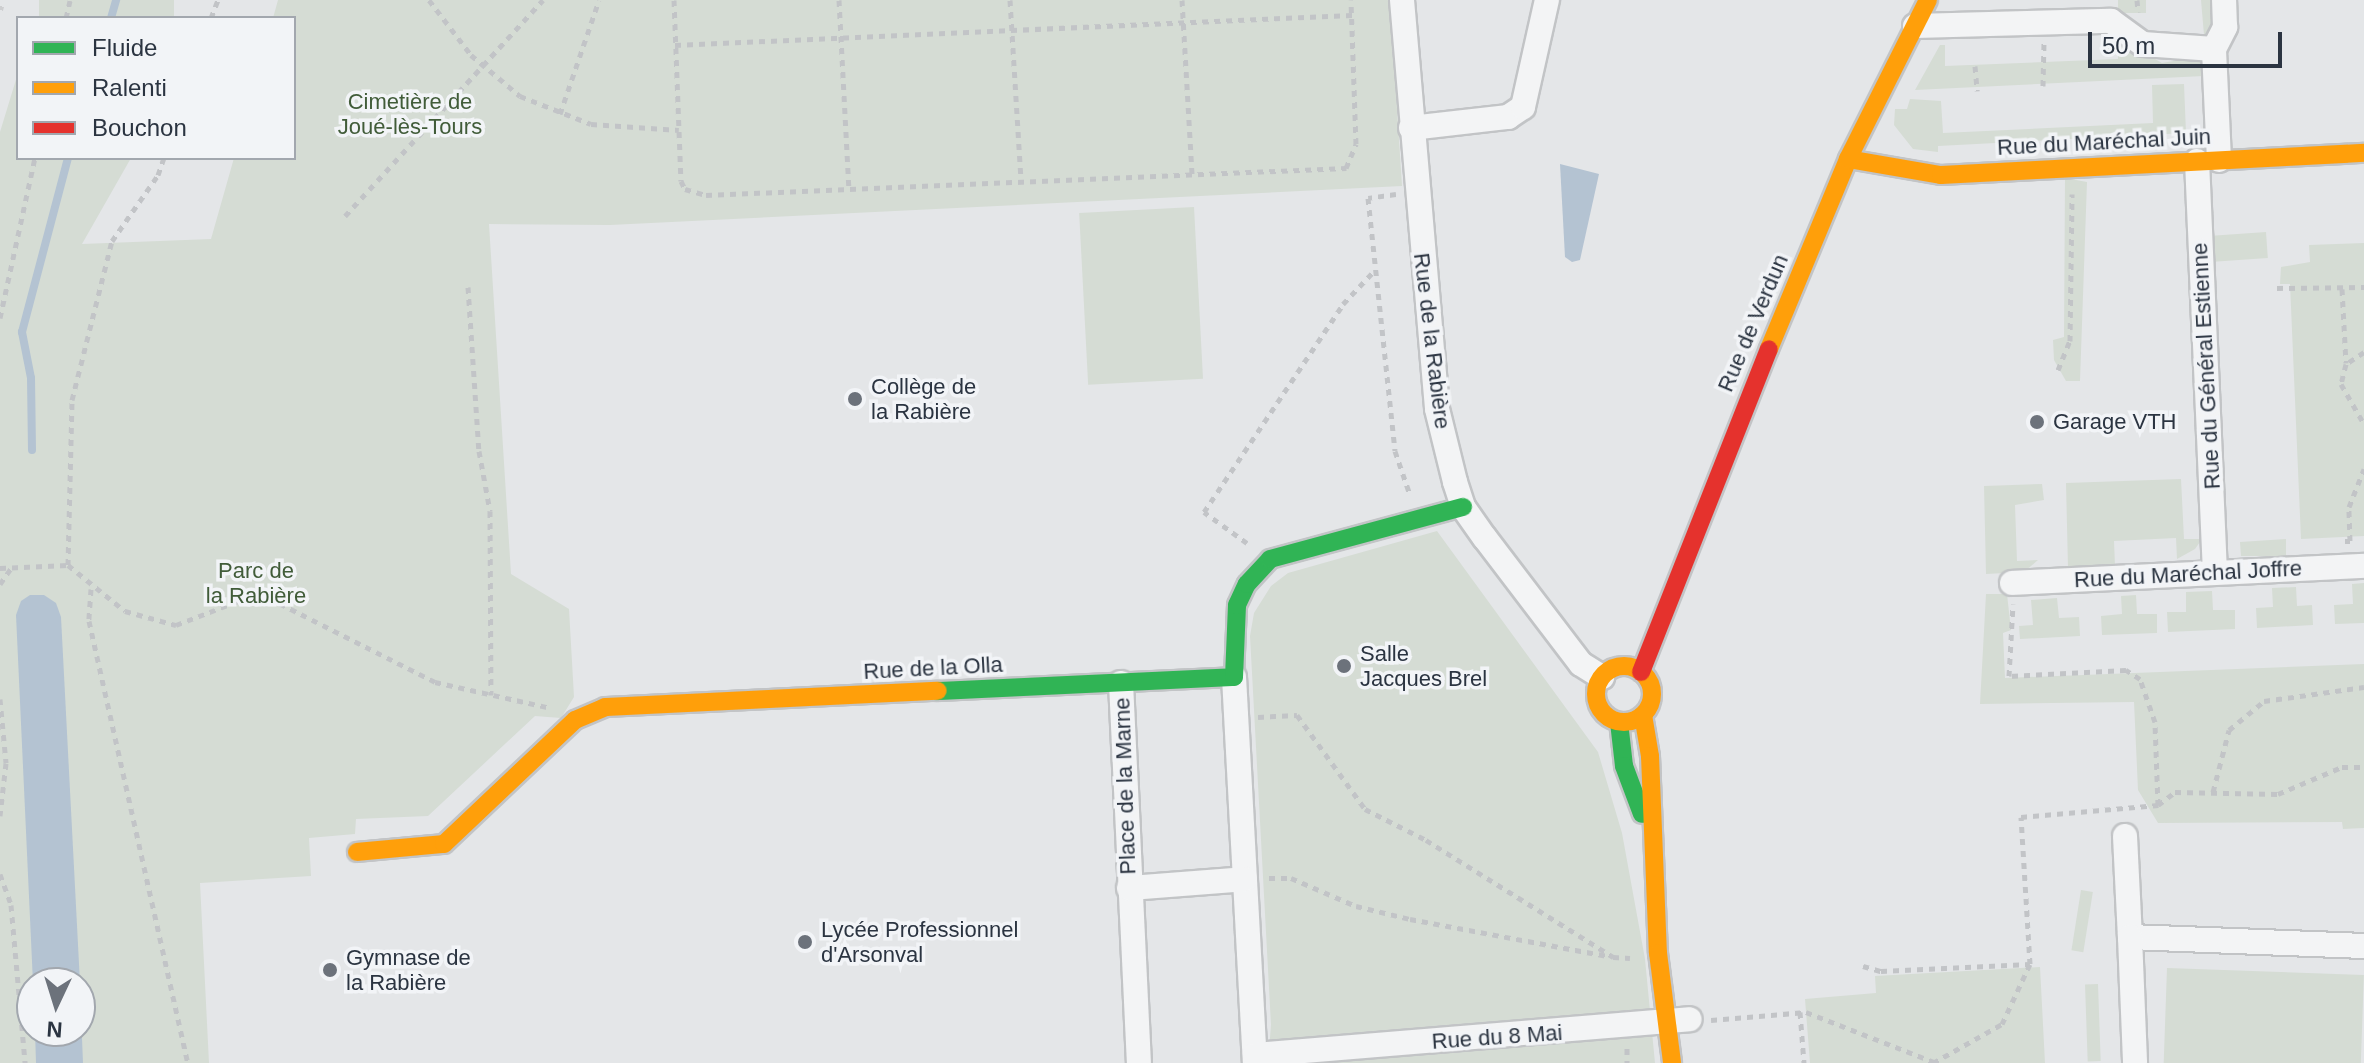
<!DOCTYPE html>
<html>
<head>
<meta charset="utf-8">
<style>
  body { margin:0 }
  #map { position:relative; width:2364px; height:1063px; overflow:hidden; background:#e4e6e8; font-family:Arial,sans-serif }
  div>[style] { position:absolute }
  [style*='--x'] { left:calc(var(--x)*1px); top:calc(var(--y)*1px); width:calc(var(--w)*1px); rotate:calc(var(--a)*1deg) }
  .green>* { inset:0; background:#d5dcd4; transform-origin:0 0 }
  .water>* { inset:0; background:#b4c3d2 }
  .stream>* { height:8px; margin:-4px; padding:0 4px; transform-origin:4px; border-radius:4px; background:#b4c3d2 }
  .path>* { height:5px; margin-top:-2.5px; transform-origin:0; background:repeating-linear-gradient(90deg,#c2c4c7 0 6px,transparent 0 12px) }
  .roads { filter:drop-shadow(2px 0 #c2c4c6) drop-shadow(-2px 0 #c2c4c6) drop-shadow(0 2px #c2c4c6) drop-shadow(0 -2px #c2c4c6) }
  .street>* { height:24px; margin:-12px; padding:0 12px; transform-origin:12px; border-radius:12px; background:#f3f4f5 }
  .fast>* { height:18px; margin:-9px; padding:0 9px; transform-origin:9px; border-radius:9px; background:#30b455 }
  .slow>* { height:18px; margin:-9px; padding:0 9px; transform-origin:9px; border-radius:9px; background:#ff9f0a }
  .slow>.ring { margin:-9px; padding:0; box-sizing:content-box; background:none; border:18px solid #ff9f0a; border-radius:50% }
  .jam>* { height:18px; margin:-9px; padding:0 9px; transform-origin:9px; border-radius:9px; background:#e5322d }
  .rail>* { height:6px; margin-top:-3px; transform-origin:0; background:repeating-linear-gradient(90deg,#cdced0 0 4px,transparent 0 12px) }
  .dots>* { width:22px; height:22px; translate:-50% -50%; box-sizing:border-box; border:4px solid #f2f4f7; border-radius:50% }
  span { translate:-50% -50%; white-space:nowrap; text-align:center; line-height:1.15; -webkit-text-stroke:7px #f2f4f7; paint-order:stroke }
  .park-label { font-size:22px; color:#415c39 }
  .street-label { font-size:22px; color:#2b3441 }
  .poi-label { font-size:22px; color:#2b3441 }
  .left { translate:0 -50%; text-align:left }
  .legend { position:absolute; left:16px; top:16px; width:280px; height:144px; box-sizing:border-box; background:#f2f4f7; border:2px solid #a2a7ae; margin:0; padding:10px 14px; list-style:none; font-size:24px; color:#2b3441 }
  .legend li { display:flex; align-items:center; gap:16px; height:40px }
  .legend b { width:40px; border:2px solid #a2a7ae }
  .north { position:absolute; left:16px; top:967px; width:80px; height:80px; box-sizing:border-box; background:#f2f4f7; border:2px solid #a2a7ae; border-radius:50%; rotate:184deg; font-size:22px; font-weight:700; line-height:32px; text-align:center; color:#2b3441 }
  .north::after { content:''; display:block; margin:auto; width:28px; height:36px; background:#6c727b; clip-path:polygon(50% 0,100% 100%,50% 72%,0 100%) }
  .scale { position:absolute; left:2088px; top:32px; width:194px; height:36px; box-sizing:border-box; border:4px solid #2b3441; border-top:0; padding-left:10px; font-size:24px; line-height:28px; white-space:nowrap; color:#2b3441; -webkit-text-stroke:6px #f2f4f7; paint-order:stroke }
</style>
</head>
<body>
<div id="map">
  <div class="green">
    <i style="left:39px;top:0;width:135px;height:18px"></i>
    <i style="clip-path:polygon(evenodd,278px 0,1390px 0,1402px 186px,610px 225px,489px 224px,511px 574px,569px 609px,574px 697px,561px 718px,535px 716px,428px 816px,356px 819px,355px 834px,309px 838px,311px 876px,200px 883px,209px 1063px,0 1063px,0 132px,18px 73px,18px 158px,131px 158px,82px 244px,211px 239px,234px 158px,294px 158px,294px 18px,273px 18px,278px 0,32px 983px,80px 983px,80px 1031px,32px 1031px,32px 983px)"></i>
    <i style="left:2118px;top:0;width:28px;height:13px"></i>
    <i style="clip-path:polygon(2201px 0,2214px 0,2215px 27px,2204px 35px)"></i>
    <i style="clip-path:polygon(2118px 38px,2162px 63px,2202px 56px,2204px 76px,1915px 90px,1940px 45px,1945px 45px,1945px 66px,2118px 59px)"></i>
    <i style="clip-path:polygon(2184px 84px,2186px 133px,1938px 146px,1938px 152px,1913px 149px,1894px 125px,1895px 109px,1907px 109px,1910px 99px,1941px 101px,1943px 133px,2153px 123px,2152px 85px)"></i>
    <i style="clip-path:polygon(2065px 178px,2087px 182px,2080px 381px,2066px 381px,2054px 360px,2053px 340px,2064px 337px)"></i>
    <i style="left:1194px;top:207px;width:172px;height:115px;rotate:87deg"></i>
    <i style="left:2266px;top:232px;width:26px;height:54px;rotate:86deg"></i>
    <i style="clip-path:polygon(2364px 243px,2364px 536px,2301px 539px,2290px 284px,2280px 284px,2281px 267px,2310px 262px,2309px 245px)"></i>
    <i style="clip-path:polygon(2181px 479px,2184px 539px,2202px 539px,2195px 549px,2177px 559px,2176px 538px,2114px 541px,2115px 566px,2068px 568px,2066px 483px)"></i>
    <i style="clip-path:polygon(2042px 484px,2044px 500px,2015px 505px,2017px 561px,2038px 560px,2024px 572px,1986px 574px,1984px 486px)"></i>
    <i style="clip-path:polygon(1437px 531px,1598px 752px,1622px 833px,1645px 959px,1655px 1063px,1268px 1063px,1271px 1025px,1250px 636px,1254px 613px,1271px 586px,1288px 573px)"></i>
    <i style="clip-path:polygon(2286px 539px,2286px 556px,2241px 556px,2240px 542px)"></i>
    <i style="clip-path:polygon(2364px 583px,2364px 623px,2335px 624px,2334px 605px,2353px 604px,2352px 584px)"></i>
    <i style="clip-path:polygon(2296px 587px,2297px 606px,2312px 605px,2313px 625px,2257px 628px,2256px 608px,2273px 607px,2272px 588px)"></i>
    <i style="clip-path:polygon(2212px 591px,2213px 610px,2235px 610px,2235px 629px,2168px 632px,2167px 612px,2186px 612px,2186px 592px)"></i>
    <i style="clip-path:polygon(1986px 594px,2007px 594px,2011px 630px,2003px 633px,2005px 678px,2364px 664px,2364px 828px,2343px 829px,2342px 822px,2158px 823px,2138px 790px,2134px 702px,1980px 704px)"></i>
    <i style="clip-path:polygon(2136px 595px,2137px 614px,2157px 614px,2157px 633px,2102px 635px,2101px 616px,2122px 614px,2121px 596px)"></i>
    <i style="clip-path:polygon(2057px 598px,2059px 618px,2079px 617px,2080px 636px,2020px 639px,2019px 626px,2033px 625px,2031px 600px)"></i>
    <i style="left:2081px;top:890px;width:12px;height:61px;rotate:9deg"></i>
    <i style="clip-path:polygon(2040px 967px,2045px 1063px,1810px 1063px,1805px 999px,1876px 993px,1875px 976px)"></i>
    <i style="left:2167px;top:968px;width:197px;height:95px;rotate:2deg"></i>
    <i style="left:2098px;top:984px;width:77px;height:13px;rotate:88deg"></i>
  </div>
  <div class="water">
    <i style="clip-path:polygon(1560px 164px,1599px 174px,1580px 260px,1572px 262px,1565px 257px)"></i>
    <i style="clip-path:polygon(30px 595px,44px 595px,56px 603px,61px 617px,80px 983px,33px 983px,16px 615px,21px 601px)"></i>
    <i style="clip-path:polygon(80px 987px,83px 1063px,36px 1063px,35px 1031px,80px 1031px)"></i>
  </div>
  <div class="stream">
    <i style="--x:111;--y:18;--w:19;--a:-74"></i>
    <i style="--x:32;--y:450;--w:72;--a:-90.8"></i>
    <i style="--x:31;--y:378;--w:47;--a:-101.1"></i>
    <i style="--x:22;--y:332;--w:180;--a:-75.2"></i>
  </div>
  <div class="path">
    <i style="--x:429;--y:0;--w:69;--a:52.6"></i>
    <i style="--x:471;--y:55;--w:64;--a:39.9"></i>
    <i style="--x:520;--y:96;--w:76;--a:21.5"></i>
    <i style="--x:591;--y:124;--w:88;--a:3.9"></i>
    <i style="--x:674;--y:0;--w:181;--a:87.8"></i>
    <i style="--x:681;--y:181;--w:9;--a:63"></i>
    <i style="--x:685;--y:189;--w:22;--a:16"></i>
    <i style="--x:706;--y:195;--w:641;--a:-2.42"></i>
    <i style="--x:1346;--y:168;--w:26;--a:-67"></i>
    <i style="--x:1356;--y:144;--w:144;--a:-92"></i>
    <i style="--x:839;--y:0;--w:189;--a:87"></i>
    <i style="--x:1010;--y:0;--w:182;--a:86.5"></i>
    <i style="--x:1182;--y:0;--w:175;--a:86.7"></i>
    <i style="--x:2137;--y:0;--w:12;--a:85"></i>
    <i style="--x:66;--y:18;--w:18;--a:-77"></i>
    <i style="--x:211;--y:18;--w:19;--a:-69"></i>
    <i style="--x:675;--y:45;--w:678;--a:-2.54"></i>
    <i style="--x:1975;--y:66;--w:25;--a:85"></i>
    <i style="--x:2043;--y:86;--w:43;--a:-88.7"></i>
    <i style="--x:560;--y:114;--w:120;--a:-71.1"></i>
    <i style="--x:1396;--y:194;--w:28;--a:172"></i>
    <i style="--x:1368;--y:198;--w:254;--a:83.9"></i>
    <i style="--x:1395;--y:451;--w:43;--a:71.1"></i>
    <i style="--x:345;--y:216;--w:293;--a:-47.5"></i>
    <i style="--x:468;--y:287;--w:164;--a:86.2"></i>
    <i style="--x:479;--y:451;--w:61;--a:79.6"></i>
    <i style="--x:490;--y:511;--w:184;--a:89.7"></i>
    <i style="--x:2277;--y:288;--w:87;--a:-0.7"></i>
    <i style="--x:2342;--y:289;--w:74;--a:86.9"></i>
    <i style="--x:0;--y:318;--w:164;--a:-77.7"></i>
    <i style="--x:2364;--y:352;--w:22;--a:146"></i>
    <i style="--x:2346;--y:364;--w:21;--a:104"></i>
    <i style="--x:2341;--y:384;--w:46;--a:60.1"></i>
    <i style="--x:2058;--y:370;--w:31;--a:-68"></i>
    <i style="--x:2070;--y:341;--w:147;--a:-89.2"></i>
    <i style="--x:2345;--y:541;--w:5;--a:0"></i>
    <i style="--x:2350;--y:541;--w:34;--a:-92"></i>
    <i style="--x:2349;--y:507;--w:41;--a:-68.5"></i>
    <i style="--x:1247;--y:543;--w:53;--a:-144.2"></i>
    <i style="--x:1204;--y:512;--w:250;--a:-56.2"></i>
    <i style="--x:1343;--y:304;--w:47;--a:-46.7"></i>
    <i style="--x:68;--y:565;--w:165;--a:-88.6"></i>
    <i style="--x:72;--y:400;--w:164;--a:-75.9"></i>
    <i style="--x:112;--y:241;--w:80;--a:-55.1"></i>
    <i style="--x:158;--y:175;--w:18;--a:-71"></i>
    <i style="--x:0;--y:568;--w:68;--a:-2.5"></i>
    <i style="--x:68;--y:565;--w:73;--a:38.9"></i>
    <i style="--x:125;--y:611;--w:53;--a:15.4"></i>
    <i style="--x:176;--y:625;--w:75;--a:-21.1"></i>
    <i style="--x:246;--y:598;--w:23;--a:0"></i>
    <i style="--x:269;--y:598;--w:186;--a:26.8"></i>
    <i style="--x:435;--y:682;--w:115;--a:12.6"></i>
    <i style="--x:0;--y:584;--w:19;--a:-55"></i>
    <i style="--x:91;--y:589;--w:32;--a:94"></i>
    <i style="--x:89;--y:621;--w:453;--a:77.4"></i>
    <i style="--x:0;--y:699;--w:64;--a:84.6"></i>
    <i style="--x:6;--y:763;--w:53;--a:96.5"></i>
    <i style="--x:1258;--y:717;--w:39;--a:-3"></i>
    <i style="--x:1297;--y:715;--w:116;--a:54.1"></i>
    <i style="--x:1365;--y:809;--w:68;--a:26.9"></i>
    <i style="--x:1426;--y:840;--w:221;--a:32"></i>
    <i style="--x:1613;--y:957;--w:17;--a:3"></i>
    <i style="--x:2213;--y:792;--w:64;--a:-75.5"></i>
    <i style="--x:2229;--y:730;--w:45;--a:-39.6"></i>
    <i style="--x:2264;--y:701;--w:101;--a:-8"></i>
    <i style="--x:2158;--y:805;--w:21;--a:-37"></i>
    <i style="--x:2175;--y:792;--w:103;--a:1.1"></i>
    <i style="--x:2278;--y:794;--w:69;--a:-22.9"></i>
    <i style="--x:2342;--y:767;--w:22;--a:0"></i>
    <i style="--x:0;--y:874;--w:33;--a:70"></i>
    <i style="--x:11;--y:905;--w:159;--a:84.9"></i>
    <i style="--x:1269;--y:878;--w:22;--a:0"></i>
    <i style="--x:1291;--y:878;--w:71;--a:23.3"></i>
    <i style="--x:1356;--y:906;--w:56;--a:13.5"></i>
    <i style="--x:1410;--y:919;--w:201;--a:10.6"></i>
    <i style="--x:1863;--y:966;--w:19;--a:16"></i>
    <i style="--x:1881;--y:971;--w:149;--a:-2.7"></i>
    <i style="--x:2030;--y:964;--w:147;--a:-93.5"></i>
    <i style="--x:2021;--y:817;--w:138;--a:-5"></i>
    <i style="--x:2158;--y:805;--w:83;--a:-92.1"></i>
    <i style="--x:2155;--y:722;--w:46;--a:-109.2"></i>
    <i style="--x:2140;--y:679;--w:17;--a:-147"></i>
    <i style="--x:2126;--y:670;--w:117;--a:177.1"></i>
    <i style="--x:2009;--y:676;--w:72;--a:-86.8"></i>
    <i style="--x:1800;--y:1012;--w:51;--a:85.5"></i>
    <i style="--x:1711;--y:1020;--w:95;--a:-4.8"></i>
    <i style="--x:1806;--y:1012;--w:141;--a:21.3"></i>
    <i style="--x:1627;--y:1048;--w:15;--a:90"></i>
    <i style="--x:1933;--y:1063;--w:79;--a:-29.5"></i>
    <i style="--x:2002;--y:1024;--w:66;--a:-65"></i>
  </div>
  <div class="roads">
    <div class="street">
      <i style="--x:1402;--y:0;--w:410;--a:85.1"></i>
      <i style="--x:1437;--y:409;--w:75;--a:76.1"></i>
      <i style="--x:1455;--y:482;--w:26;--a:72"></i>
      <i style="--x:1463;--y:507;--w:38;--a:55"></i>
      <i style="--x:1485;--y:538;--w:158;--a:52.7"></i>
      <i style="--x:1581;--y:664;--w:25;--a:32"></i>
      <i style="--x:1915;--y:26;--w:196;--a:-1.5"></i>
      <i style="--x:2111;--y:21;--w:39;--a:36"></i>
      <i style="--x:2143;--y:44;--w:71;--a:4"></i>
      <i style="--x:1411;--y:128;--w:98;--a:-6.5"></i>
      <i style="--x:1508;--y:117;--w:18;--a:-34"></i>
      <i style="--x:1523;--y:107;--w:110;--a:-77.4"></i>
      <i style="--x:2219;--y:160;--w:111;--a:-92.6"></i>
      <i style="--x:2214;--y:49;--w:25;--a:-63"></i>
      <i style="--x:2225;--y:27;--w:27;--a:-92"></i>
      <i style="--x:2197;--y:161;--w:410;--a:87.5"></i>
      <i style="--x:2012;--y:583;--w:352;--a:-2.8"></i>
      <i style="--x:1234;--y:677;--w:387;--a:86.9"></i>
      <i style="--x:1121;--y:683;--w:380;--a:87.3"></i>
      <i style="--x:2125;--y:836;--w:101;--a:87.2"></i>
      <i style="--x:2130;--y:937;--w:234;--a:2.2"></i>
      <i style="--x:1129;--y:888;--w:116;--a:-4.4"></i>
      <i style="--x:2130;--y:937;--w:126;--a:87.7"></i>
      <i style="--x:1255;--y:1055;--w:436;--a:-4.7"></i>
    </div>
    <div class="fast">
      <i style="--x:938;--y:691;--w:296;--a:-2.7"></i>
      <i style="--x:1234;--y:677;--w:72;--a:-87.6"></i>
      <i style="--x:1237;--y:605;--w:23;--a:-65"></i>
      <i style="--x:1247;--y:584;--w:34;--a:-47"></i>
      <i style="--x:1270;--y:559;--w:200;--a:-15.1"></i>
      <i style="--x:1619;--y:722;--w:44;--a:83.5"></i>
      <i style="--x:1624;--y:766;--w:51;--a:69.4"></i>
    </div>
    <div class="slow">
      <i style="--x:1848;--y:159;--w:94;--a:9.8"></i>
      <i style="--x:1941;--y:175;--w:424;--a:-3"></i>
      <i style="--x:1769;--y:349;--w:206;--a:-67.4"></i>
      <i style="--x:1848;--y:159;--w:178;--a:-63.3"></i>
      <i class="ring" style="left:1596px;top:666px;width:38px;height:38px"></i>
      <i style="--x:1643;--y:715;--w:42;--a:80.3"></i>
      <i style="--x:1650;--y:756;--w:197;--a:87.7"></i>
      <i style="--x:1658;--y:953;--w:111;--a:82.7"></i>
      <i style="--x:357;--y:852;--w:87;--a:-5.3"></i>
      <i style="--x:444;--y:844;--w:180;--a:-43.4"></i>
      <i style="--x:575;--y:720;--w:33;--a:-23"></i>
      <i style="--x:605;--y:707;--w:333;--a:-2.8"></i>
    </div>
    <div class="jam">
      <i style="--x:1641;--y:672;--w:347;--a:-68.4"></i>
    </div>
  </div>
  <div class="rail">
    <i style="--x:0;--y:10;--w:10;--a:-73"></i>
  </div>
  <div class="dots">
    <i style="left:855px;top:399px;background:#6c727b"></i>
    <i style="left:2037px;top:422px;background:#6c727b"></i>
    <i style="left:1344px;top:666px;background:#6c727b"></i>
    <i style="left:805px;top:942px;background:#6c727b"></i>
    <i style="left:330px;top:970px;background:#6c727b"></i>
  </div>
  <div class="park-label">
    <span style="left:410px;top:114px">Cimetière de<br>Joué-lès-Tours</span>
    <span style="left:256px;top:583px">Parc de<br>la Rabière</span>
  </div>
  <div class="street-label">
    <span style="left:2104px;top:142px;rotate:-3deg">Rue du Maréchal Juin</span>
    <span style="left:1753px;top:323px;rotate:-67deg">Rue de Verdun</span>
    <span style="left:1432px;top:341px;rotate:83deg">Rue de la Rabière</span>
    <span style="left:2206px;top:366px;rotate:-93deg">Rue du Général Estienne</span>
    <span style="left:2188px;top:574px;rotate:-3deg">Rue du Maréchal Joffre</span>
    <span style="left:933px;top:668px;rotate:-3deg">Rue de la Olla</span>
    <span style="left:1125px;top:786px;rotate:-92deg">Place de la Marne</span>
    <span style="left:1497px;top:1037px;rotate:-4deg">Rue du 8 Mai</span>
  </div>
  <div class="poi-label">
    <span class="left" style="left:871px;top:399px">Collège de<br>la Rabière</span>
    <span class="left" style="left:2053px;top:422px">Garage VTH</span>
    <span class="left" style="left:1360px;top:666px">Salle<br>Jacques Brel</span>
    <span class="left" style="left:821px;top:942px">Lycée Professionnel<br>d'Arsonval</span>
    <span class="left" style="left:346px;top:970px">Gymnase de<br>la Rabière</span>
  </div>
  <ul class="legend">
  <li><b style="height:10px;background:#30b455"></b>Fluide</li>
  <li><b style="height:10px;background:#ff9f0a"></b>Ralenti</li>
  <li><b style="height:10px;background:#e5322d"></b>Bouchon</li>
  </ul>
  <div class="north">N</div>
  <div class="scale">50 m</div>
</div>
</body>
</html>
